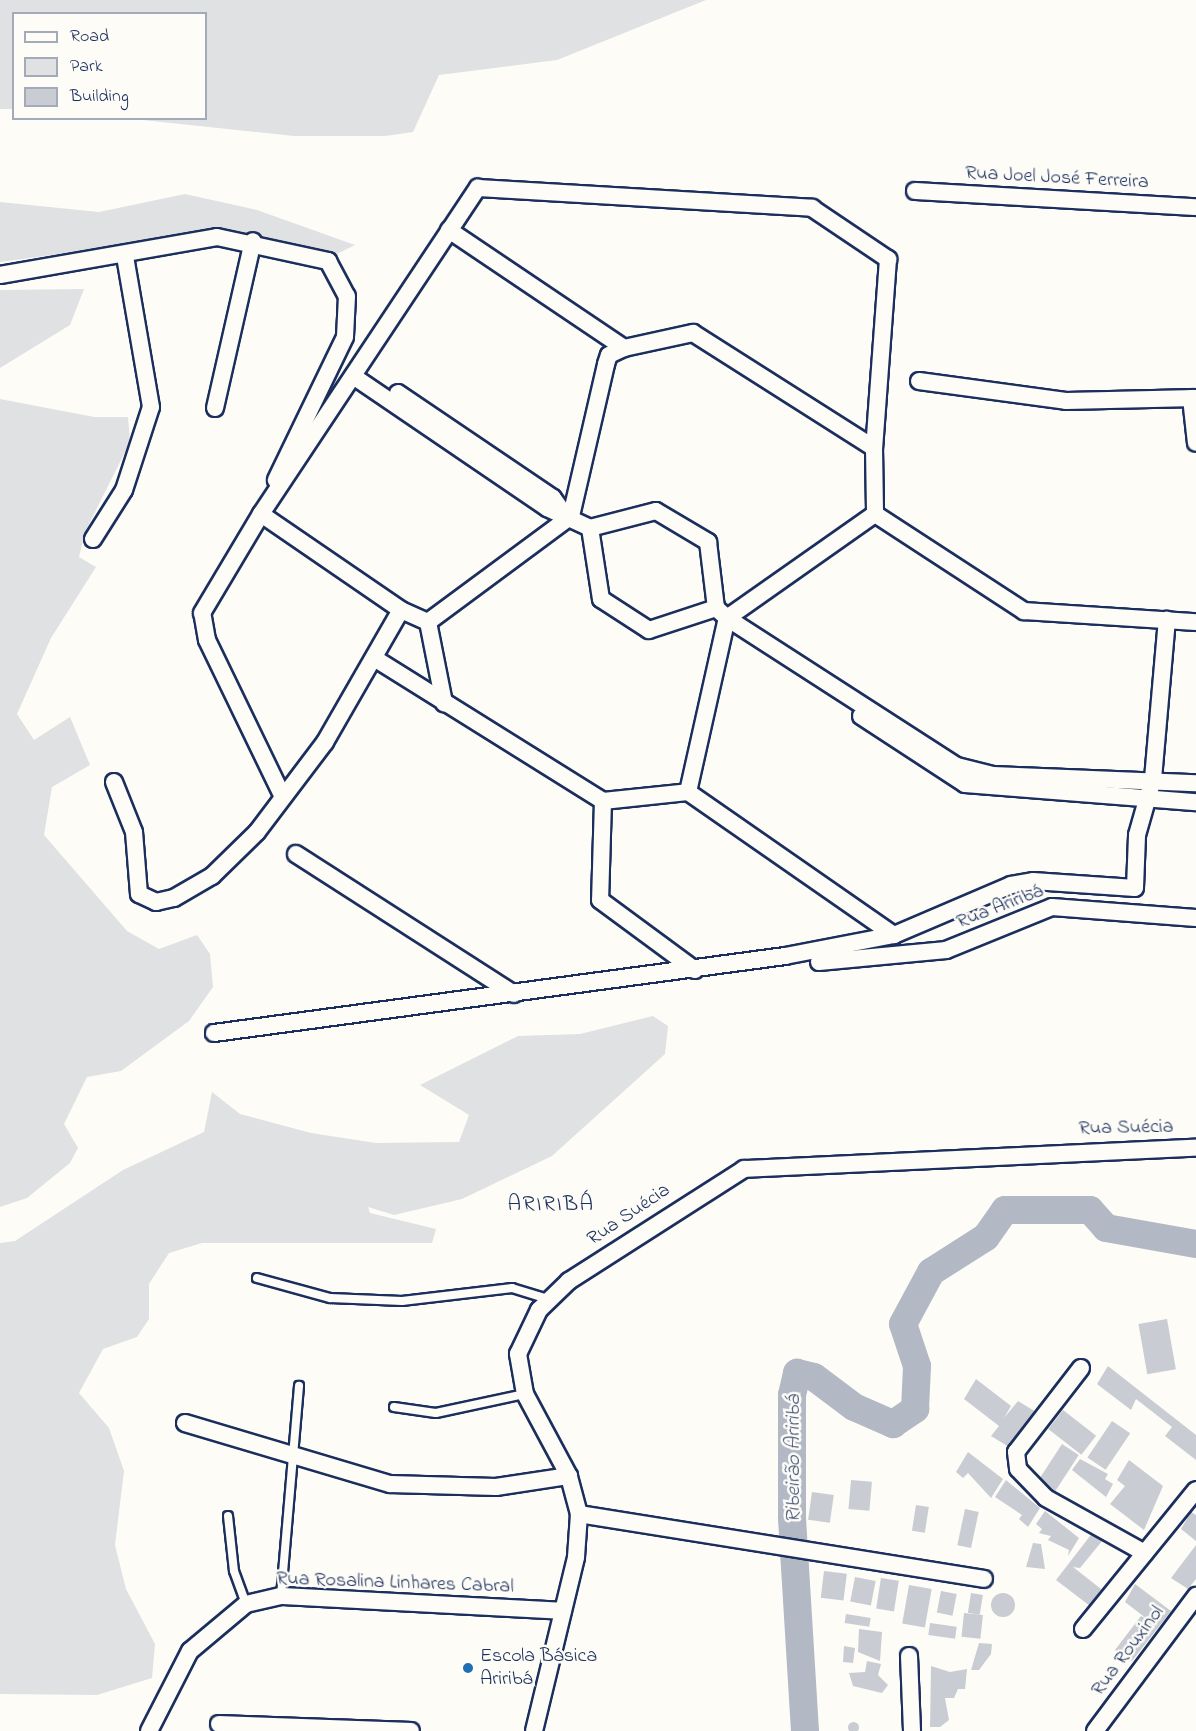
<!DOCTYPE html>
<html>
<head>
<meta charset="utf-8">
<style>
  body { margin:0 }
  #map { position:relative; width:1196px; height:1731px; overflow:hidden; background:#fdfcf7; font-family:"Indie Flower",sans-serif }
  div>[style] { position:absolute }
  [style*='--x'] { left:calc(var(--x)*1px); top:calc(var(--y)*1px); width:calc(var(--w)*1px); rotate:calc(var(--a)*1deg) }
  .green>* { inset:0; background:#e0e1e3 }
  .river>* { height:28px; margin:-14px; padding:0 14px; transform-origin:14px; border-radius:14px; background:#b3b8c5 }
  .building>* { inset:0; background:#c9ccd3; transform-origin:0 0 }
  .round { border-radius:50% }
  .roads { filter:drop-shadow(2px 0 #1b2f5e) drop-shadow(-2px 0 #1b2f5e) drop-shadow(0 2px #1b2f5e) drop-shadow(0 -2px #1b2f5e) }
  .service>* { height:8px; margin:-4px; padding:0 4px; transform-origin:4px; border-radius:4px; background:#fdfcf7 }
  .minor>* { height:16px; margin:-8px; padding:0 8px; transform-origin:8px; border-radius:8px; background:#fdfcf7 }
  .dots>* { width:16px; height:16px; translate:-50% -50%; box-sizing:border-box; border:3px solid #fdfcf7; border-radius:50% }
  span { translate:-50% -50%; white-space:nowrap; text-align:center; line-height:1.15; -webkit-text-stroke:5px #fdfcf7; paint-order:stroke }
  .street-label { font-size:20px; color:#1b2f5e }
  .poi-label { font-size:20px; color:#1b2f5e }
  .left { translate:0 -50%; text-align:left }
  .water-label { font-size:21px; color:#49587d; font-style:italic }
  .quarter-label { font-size:22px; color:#1b2f5e; letter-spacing:1.5px }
  .legend { position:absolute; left:12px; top:12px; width:195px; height:108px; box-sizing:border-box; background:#fdfcf7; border:2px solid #a3aaba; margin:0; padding:8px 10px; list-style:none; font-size:18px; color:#1b2f5e }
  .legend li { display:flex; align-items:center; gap:12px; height:30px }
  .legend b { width:30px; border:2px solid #a3aaba }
</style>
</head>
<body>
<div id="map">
  <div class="green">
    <i style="clip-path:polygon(0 0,706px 0,557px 60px,439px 75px,413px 132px,385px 136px,294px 136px,133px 119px,206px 118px,206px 14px,14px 14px,13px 109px,0 109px)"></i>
    <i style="clip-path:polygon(185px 194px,257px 210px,355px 245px,333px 256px,230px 231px,0 262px,0 202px,99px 212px)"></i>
    <i style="clip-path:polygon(84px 289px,70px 325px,0 368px,0 290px)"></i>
    <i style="clip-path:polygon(0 399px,94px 417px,128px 417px,130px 442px,85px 532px,79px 557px,96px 567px,51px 638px,17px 714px,34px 740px,70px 717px,90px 765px,52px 787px,44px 835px,127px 931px,159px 949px,197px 935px,210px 954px,213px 987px,189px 1021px,121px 1071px,87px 1077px,64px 1124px,78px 1148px,70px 1163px,27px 1198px,0 1207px)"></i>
    <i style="clip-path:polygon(653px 1016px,668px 1026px,665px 1054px,552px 1156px,462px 1199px,394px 1215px,368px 1207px,370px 1213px,436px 1229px,432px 1243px,202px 1243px,169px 1253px,149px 1284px,149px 1319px,137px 1337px,103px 1349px,79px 1393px,109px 1428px,124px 1471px,115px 1545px,126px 1589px,155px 1644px,152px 1678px,97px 1695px,0 1694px,0 1243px,15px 1241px,123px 1170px,204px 1132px,212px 1092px,240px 1114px,311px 1133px,376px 1143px,459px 1142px,469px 1115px,420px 1085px,518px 1036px,580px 1034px)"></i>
  </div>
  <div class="river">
    <i style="--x:805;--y:1731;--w:214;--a:-93.5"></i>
    <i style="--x:792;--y:1517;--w:122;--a:-90"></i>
    <i style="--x:792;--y:1395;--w:23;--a:-77"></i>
    <i style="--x:797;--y:1373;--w:17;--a:13"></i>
    <i style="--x:814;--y:1377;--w:50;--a:36.9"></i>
    <i style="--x:854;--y:1407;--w:43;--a:23.6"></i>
    <i style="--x:893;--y:1424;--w:27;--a:-34"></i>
    <i style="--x:915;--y:1409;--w:43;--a:-87.3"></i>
    <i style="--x:917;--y:1366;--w:44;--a:-108.4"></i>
    <i style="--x:903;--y:1324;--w:59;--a:-61.7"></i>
    <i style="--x:931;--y:1272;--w:65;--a:-32.5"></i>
    <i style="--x:986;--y:1237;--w:33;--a:-55"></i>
    <i style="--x:1005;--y:1210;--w:85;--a:0"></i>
    <i style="--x:1090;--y:1210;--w:24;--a:48"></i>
    <i style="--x:1106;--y:1228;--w:91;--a:10.1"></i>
  </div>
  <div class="building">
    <i style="left:1167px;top:1319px;width:51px;height:29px;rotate:80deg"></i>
    <i style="clip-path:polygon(1108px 1366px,1196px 1435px,1196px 1460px,1165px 1436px,1172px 1427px,1136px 1399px,1131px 1410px,1097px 1384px)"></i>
    <i style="clip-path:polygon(976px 1379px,1011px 1406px,1004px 1418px,1018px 1401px,1036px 1412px,1009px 1447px,991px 1436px,999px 1426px,964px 1399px)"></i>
    <i style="left:1063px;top:1410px;width:42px;height:24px;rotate:38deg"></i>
    <i style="left:1112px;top:1421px;width:22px;height:44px;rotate:34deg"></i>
    <i style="left:1062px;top:1444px;width:20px;height:43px;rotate:33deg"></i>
    <i style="clip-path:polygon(968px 1452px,1003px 1479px,991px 1498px,968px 1473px,963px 1478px,956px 1472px)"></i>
    <i style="clip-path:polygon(1080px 1459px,1108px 1474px,1105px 1479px,1113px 1484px,1106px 1497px,1072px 1470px)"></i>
    <i style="clip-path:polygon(1129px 1460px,1163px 1486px,1144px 1530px,1110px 1504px,1125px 1486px,1117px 1480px)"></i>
    <i style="left:851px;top:1480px;width:21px;height:29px;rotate:5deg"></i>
    <i style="clip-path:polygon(1006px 1480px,1040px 1508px,1028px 1527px,1019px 1519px,1022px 1515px,995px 1497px)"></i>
    <i style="left:812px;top:1492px;width:22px;height:28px;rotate:8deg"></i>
    <i style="left:916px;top:1505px;width:13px;height:26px;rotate:9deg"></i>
    <i style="left:965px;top:1509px;width:14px;height:37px;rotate:12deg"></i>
    <i style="clip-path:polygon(1045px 1511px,1079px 1538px,1068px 1556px,1069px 1550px,1048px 1540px,1051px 1536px,1039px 1533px,1042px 1529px,1036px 1524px)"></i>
    <i style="clip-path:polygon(1191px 1512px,1196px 1515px,1196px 1541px,1181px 1529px)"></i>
    <i style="clip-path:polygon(1097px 1527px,1107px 1535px,1080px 1568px,1073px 1567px,1101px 1589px,1090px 1606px,1056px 1580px)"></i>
    <i style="clip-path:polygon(1033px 1543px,1041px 1544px,1045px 1569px,1026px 1567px)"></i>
    <i style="clip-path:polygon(1196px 1545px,1196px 1579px,1188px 1589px,1171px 1578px)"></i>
    <i style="left:824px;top:1571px;width:23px;height:27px;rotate:7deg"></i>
    <i style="left:855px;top:1577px;width:21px;height:25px;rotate:11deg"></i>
    <i style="left:881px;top:1578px;width:18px;height:31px;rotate:9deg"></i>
    <i style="clip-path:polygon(1135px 1584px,1171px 1611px,1132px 1661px,1115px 1650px,1141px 1616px,1147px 1619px,1125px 1602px)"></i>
    <i style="left:909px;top:1585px;width:23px;height:39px;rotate:10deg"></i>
    <i style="left:941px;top:1591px;width:16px;height:22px;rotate:11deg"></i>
    <i class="round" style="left:991px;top:1593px;width:24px;height:24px"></i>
    <i style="left:971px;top:1593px;width:12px;height:20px;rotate:9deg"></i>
    <i style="left:964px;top:1613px;width:19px;height:24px;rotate:6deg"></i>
    <i style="left:846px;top:1614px;width:25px;height:9px;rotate:9deg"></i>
    <i style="left:930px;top:1623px;width:27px;height:12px;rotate:8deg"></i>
    <i style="clip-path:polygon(859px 1629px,882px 1632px,880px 1661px,858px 1652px)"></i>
    <i style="clip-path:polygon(979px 1643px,992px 1644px,991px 1654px,979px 1670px,971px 1670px)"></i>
    <i style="clip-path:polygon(844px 1646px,855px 1648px,853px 1663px,843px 1662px)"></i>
    <i style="clip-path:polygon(867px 1661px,881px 1664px,878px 1675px,888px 1685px,882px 1693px,853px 1686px,849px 1673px,865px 1672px)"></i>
    <i style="clip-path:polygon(931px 1666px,950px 1672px,967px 1669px,965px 1689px,958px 1689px,954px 1698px,945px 1698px,949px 1720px,940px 1727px,930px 1727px)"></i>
    <i class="round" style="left:847.5px;top:1721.5px;width:11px;height:11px"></i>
  </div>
  <div class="roads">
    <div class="service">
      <i style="--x:257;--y:1278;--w:76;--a:15.3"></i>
      <i style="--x:330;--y:1298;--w:72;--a:2.4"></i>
      <i style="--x:402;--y:1301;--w:111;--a:-6.7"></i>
      <i style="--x:512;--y:1288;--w:38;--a:17"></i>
      <i style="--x:394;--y:1407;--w:42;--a:8.1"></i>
      <i style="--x:436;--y:1413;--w:91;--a:-12.1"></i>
      <i style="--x:228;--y:1516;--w:55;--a:83.8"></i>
      <i style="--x:234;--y:1571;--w:35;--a:70"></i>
      <i style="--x:281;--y:1596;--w:211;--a:-85.1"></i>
    </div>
    <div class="minor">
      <i style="--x:915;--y:191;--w:281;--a:3.3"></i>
      <i style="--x:449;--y:230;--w:211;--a:34"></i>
      <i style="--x:0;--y:275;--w:220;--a:-9.9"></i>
      <i style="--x:217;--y:237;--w:114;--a:12.2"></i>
      <i style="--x:328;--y:261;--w:40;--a:62"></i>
      <i style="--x:347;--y:296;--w:41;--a:92.8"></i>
      <i style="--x:345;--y:337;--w:159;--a:115.8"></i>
      <i style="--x:353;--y:376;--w:235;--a:34.2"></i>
      <i style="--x:547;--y:508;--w:47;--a:24.9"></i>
      <i style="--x:590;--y:528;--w:68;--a:-14.4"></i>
      <i style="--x:656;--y:511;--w:61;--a:30.8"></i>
      <i style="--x:708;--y:542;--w:66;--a:83.1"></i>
      <i style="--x:716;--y:608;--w:15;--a:42"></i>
      <i style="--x:727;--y:618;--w:274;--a:32.8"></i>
      <i style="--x:957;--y:766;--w:37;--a:14"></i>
      <i style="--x:993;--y:775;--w:203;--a:2.3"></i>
      <i style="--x:919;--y:381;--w:148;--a:7.7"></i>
      <i style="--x:1066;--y:401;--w:130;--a:-1.3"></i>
      <i style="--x:398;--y:393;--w:187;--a:34.1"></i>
      <i style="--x:553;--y:498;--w:16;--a:55"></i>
      <i style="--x:1191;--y:398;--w:45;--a:83.7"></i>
      <i style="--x:215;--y:408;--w:171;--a:-77.2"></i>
      <i style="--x:261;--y:514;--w:170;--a:34.4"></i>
      <i style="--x:401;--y:610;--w:30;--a:24"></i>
      <i style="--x:428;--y:622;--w:83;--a:78.8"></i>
      <i style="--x:875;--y:514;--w:178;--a:33.1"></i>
      <i style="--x:1024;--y:611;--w:172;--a:3.7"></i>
      <i style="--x:590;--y:528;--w:72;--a:81.2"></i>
      <i style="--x:601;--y:599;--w:57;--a:32.9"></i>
      <i style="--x:649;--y:630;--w:71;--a:-18.2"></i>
      <i style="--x:93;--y:539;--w:58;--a:-57.7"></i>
      <i style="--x:124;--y:490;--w:87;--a:-72"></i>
      <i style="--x:151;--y:407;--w:153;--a:-99.8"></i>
      <i style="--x:428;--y:622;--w:178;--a:-36.5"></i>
      <i style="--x:571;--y:516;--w:156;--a:-77"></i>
      <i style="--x:606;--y:364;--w:9;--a:-72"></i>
      <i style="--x:609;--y:355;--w:17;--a:-25"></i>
      <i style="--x:624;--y:348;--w:71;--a:-12.3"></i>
      <i style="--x:693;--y:333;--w:214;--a:32.4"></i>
      <i style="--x:374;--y:658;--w:270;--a:32"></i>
      <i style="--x:603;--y:801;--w:99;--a:91.7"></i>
      <i style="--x:600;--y:900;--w:118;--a:36.4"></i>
      <i style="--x:861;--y:716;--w:124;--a:33.2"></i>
      <i style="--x:965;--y:784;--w:232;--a:4.5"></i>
      <i style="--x:114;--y:782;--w:54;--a:68.2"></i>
      <i style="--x:134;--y:832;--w:62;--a:85.4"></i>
      <i style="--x:139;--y:894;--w:19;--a:25"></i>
      <i style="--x:156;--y:902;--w:18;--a:-13"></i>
      <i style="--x:174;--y:898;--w:44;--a:-30.1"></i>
      <i style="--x:212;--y:876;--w:63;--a:-44.4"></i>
      <i style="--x:257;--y:832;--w:113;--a:-52.9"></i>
      <i style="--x:325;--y:742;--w:152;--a:-60.1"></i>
      <i style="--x:688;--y:792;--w:251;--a:34.8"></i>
      <i style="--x:282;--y:795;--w:172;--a:-115.8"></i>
      <i style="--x:207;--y:640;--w:27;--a:-100"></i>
      <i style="--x:202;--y:613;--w:115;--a:-59.2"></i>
      <i style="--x:261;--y:514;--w:392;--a:-56.4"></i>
      <i style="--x:478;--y:188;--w:335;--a:3.4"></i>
      <i style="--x:812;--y:208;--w:92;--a:33.9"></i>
      <i style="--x:888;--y:259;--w:190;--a:94.2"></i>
      <i style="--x:874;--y:448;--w:66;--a:89.1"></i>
      <i style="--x:603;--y:801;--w:85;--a:-6"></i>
      <i style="--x:688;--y:792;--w:178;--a:-77.4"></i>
      <i style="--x:727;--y:618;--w:181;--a:-35.1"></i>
      <i style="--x:296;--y:854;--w:259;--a:32.7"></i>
      <i style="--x:819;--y:962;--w:128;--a:-5.4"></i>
      <i style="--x:946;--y:950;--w:114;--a:-22.1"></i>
      <i style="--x:1052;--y:907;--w:144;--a:4.4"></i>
      <i style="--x:214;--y:1033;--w:576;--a:-7.68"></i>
      <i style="--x:785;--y:956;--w:111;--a:-10.9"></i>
      <i style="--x:894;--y:935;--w:127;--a:-23.1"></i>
      <i style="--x:1011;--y:885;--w:22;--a:-10"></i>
      <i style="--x:1033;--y:881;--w:102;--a:3.9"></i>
      <i style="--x:1135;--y:888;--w:53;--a:-87.8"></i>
      <i style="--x:1137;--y:835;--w:58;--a:-74.1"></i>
      <i style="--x:1153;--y:779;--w:160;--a:-85"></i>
      <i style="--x:1081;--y:1368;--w:106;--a:127.7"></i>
      <i style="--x:1016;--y:1452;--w:17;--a:83"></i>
      <i style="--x:1018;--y:1469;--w:40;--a:46"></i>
      <i style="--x:1046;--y:1498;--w:113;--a:29.1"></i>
      <i style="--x:185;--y:1423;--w:214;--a:16.6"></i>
      <i style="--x:390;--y:1484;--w:106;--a:1.6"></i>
      <i style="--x:496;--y:1487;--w:74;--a:-8.6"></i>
      <i style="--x:579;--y:1514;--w:410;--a:9.1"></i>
      <i style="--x:1083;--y:1629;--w:179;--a:-50.9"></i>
      <i style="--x:909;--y:1656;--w:75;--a:87.7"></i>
      <i style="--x:219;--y:1724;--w:192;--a:2.1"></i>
      <i style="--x:149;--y:1731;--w:90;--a:-62.9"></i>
      <i style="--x:190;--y:1651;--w:73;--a:-40"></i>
      <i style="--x:246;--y:1604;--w:36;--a:-13"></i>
      <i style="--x:281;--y:1596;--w:282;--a:3"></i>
      <i style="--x:534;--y:1731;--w:179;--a:-76.4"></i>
      <i style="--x:576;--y:1557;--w:43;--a:-86"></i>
      <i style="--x:579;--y:1514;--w:39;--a:-105"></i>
      <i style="--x:569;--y:1476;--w:93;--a:-118.2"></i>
      <i style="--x:525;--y:1394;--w:41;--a:-99.9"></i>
      <i style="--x:518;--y:1354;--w:49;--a:-64.5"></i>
      <i style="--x:539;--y:1310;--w:42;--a:-44"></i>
      <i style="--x:569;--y:1281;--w:208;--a:-32.6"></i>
      <i style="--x:744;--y:1169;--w:452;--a:-2.7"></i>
      <i style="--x:1095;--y:1731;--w:169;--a:-53.2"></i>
    </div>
  </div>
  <div class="dots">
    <i style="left:468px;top:1668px;background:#1f6fb2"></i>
  </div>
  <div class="street-label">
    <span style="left:1057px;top:178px;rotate:3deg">Rua Joel José Ferreira</span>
    <span style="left:1000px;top:907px;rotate:-21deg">Rua Ariribá</span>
    <span style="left:1126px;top:1128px;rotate:-1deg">Rua Suécia</span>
    <span style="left:629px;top:1215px;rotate:-34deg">Rua Suécia</span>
    <span style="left:395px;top:1583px;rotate:2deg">Rua Rosalina Linhares Cabral</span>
    <span style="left:1128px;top:1651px;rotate:-53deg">Rua Rouxinol</span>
  </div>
  <div class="poi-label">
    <span class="left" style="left:480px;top:1668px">Escola Básica<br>Ariribá</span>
  </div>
  <div class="water-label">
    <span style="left:794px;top:1459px;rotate:-90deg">Ribeirão Ariribá</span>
  </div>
  <div class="quarter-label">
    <span style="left:551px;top:1206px">ARIRIBÁ</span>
  </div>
  <ul class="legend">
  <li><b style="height:8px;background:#fdfcf7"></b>Road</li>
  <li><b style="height:16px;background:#e0e1e3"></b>Park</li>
  <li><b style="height:16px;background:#c9ccd3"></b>Building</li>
  </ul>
</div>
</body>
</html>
